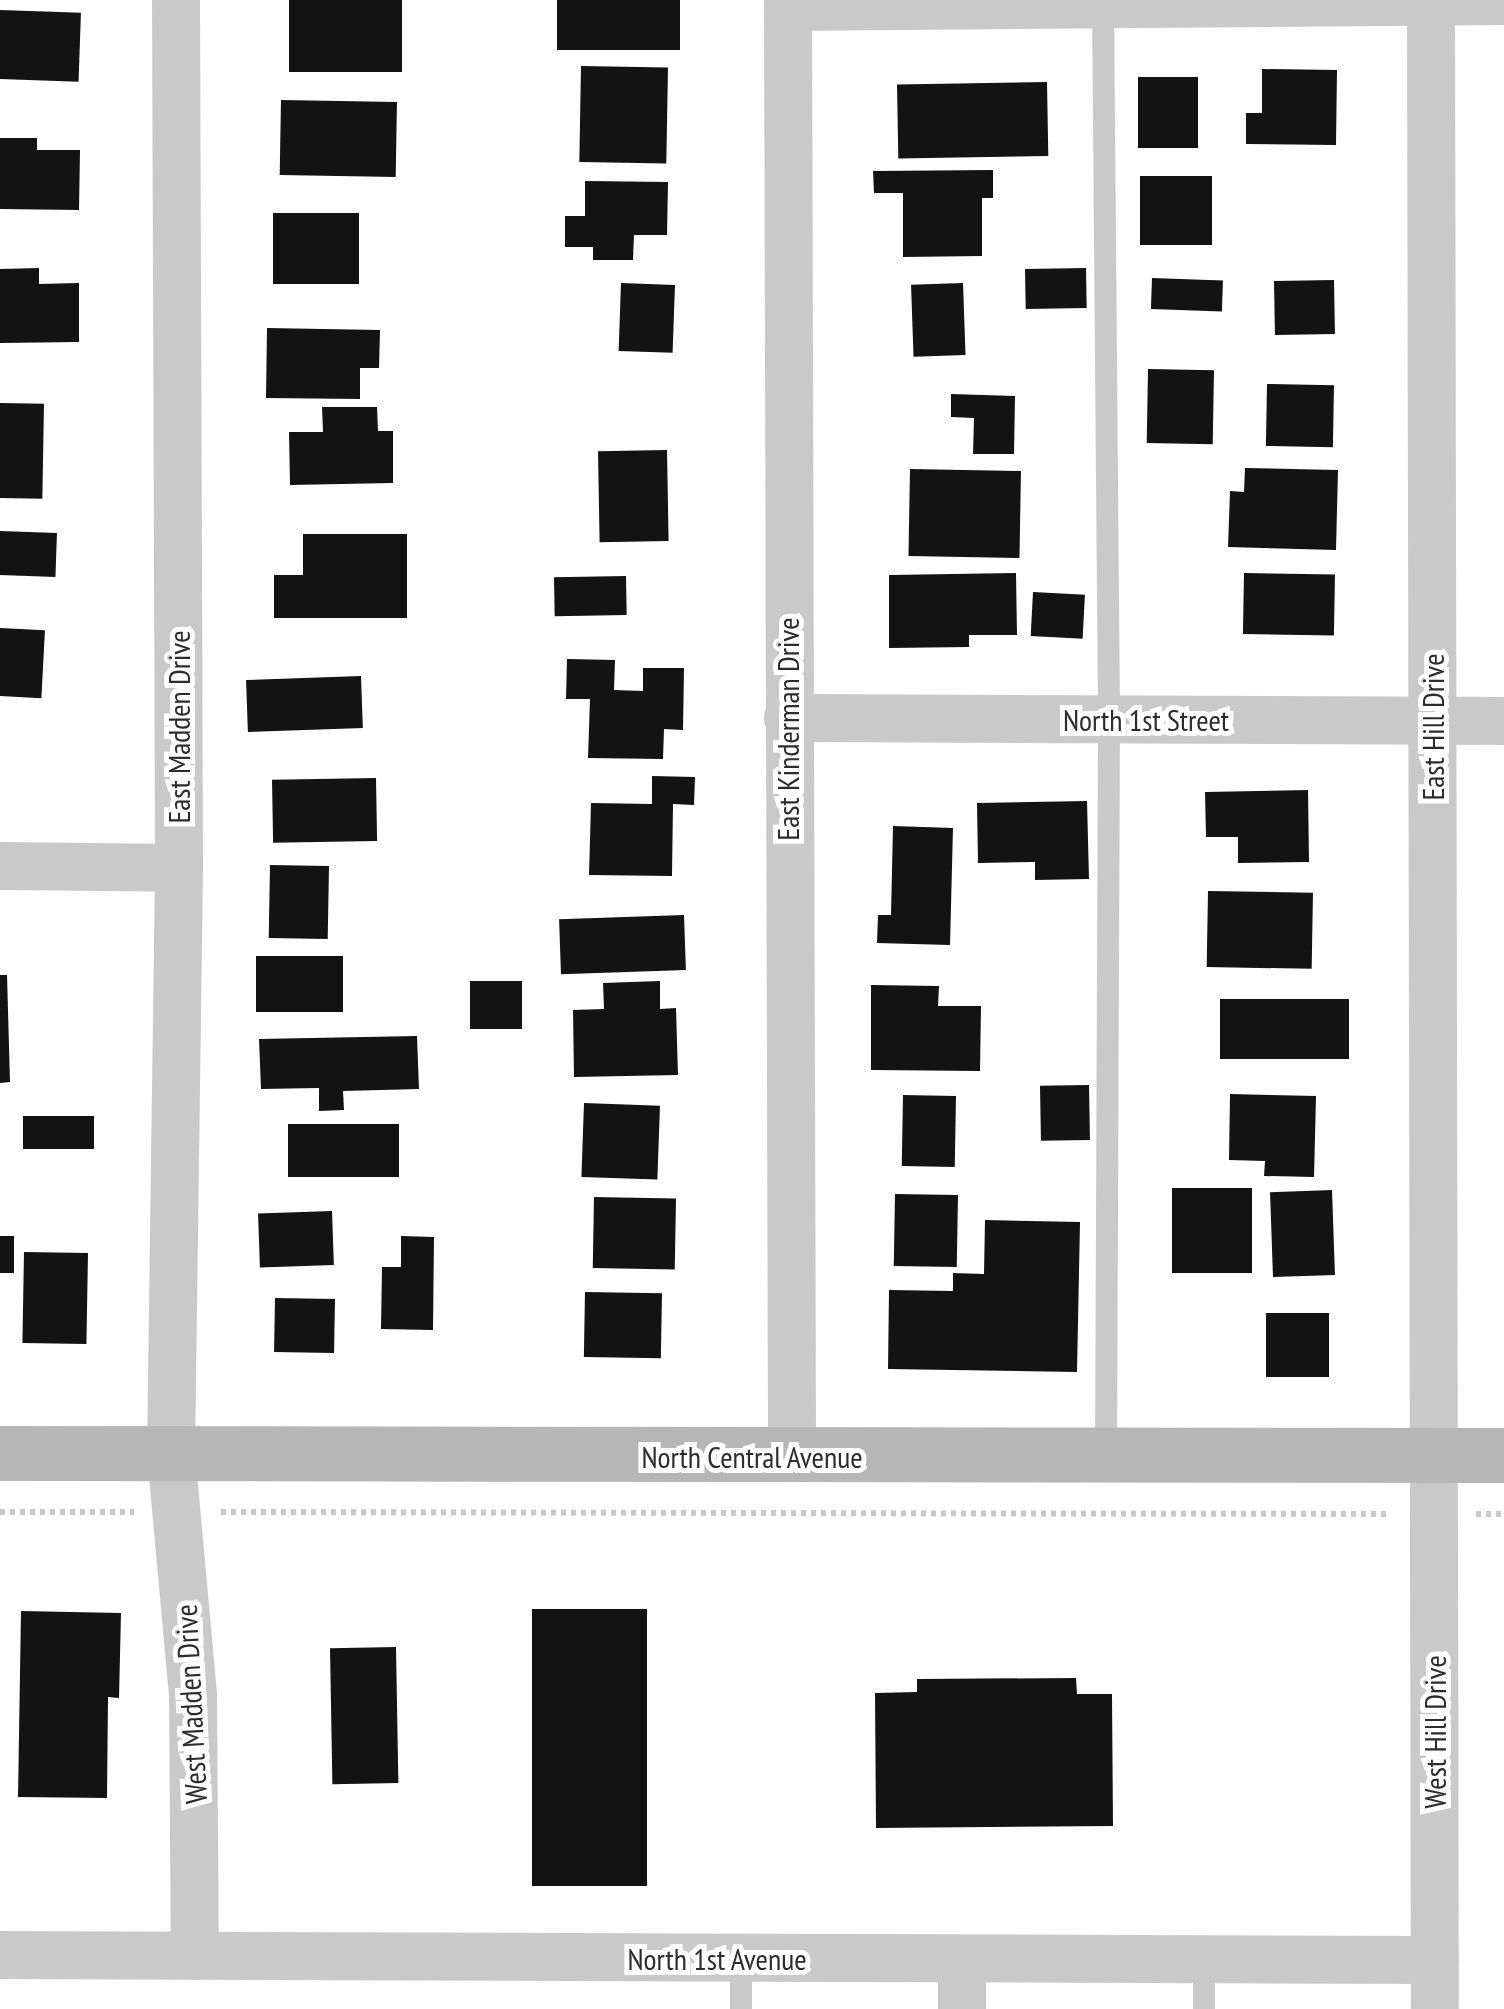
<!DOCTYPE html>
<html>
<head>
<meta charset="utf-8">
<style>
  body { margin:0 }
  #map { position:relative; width:1504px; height:2009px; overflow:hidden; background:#fff; font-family:"PT Sans Narrow",sans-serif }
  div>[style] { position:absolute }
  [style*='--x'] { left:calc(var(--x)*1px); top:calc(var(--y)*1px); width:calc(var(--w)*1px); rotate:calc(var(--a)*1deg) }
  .building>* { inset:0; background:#131313; transform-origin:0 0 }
  .path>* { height:6px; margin-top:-3px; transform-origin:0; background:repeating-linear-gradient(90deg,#c9c9c9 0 5px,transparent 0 10px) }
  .lane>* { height:22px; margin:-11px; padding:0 11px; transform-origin:11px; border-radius:11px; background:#c9c9c9 }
  .street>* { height:48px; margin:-24px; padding:0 24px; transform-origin:24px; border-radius:24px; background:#c9c9c9 }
  .secondary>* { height:55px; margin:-27.5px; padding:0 27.5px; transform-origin:27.5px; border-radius:27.5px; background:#b6b6b6 }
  span { translate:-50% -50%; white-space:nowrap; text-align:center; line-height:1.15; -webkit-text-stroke:10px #fff; paint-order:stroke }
  .street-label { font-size:30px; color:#2c2c2c }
</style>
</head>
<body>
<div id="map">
  <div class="building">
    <i style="left:289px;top:0;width:113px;height:72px"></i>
    <i style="left:557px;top:0;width:123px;height:50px"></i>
    <i style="left:0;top:10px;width:81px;height:69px;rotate:2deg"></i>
    <i style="left:581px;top:66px;width:87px;height:96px;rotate:1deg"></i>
    <i style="clip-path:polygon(1262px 69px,1337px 70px,1336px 145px,1246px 144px,1246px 113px,1262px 113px)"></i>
    <i style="left:1138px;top:77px;width:60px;height:71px"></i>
    <i style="left:1047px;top:82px;width:74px;height:150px;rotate:89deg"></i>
    <i style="left:281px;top:100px;width:116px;height:75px;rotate:1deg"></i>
    <i style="clip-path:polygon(0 138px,37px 138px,37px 150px,80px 150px,79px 210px,0 209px)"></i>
    <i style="clip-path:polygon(993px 170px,993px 198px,982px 198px,982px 256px,903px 257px,903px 193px,874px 193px,873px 171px)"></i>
    <i style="left:1140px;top:176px;width:72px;height:69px"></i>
    <i style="clip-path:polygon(585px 181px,668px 182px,667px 235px,634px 235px,633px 260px,593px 260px,593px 247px,565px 247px,565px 216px,585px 216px)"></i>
    <i style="left:273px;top:213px;width:86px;height:71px"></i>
    <i style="clip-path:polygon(39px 268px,39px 284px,79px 283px,79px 342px,0 343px,0 269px)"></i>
    <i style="left:1086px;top:268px;width:40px;height:61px;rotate:89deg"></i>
    <i style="left:1152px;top:278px;width:71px;height:31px;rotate:2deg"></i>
    <i style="left:1334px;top:280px;width:54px;height:60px;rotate:89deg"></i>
    <i style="left:621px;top:283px;width:54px;height:68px;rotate:2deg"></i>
    <i style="left:963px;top:283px;width:72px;height:52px;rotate:88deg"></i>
    <i style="clip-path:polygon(267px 328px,380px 330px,379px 368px,360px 368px,360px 399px,266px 398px)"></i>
    <i style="left:1148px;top:369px;width:66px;height:74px;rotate:1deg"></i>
    <i style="left:1267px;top:384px;width:67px;height:62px;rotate:1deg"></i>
    <i style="clip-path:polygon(951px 394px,1015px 396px,1014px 454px,973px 454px,974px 418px,951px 417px)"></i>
    <i style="left:0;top:403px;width:44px;height:95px;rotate:1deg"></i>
    <i style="clip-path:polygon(322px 407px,377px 407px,378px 431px,393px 431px,393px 483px,290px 485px,289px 432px,323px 432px)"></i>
    <i style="left:667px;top:450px;width:91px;height:69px;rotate:89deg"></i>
    <i style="clip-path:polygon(1245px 468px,1338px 470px,1336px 550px,1228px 547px,1230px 491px,1244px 492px)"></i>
    <i style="left:910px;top:469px;width:111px;height:87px;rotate:1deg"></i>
    <i style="left:0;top:531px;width:57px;height:44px;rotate:2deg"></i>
    <i style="clip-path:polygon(303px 534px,407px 534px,407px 618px,274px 618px,274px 575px,303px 575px)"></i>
    <i style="clip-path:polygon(1016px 573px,1017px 635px,969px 635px,969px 647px,889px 648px,889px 575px)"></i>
    <i style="left:1244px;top:573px;width:91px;height:61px;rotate:1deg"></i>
    <i style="left:626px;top:576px;width:39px;height:72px;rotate:89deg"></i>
    <i style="left:1033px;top:592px;width:52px;height:44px;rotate:3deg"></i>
    <i style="left:0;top:628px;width:45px;height:68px;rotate:3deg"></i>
    <i style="clip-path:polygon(567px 659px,615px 660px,614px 690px,643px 691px,643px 668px,684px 668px,683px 730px,664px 729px,663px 759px,588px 758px,590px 699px,566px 699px)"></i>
    <i style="left:361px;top:676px;width:52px;height:115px;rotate:88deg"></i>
    <i style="clip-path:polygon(652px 776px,695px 777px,694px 805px,673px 804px,672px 876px,589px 875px,591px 803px,652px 804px)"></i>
    <i style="left:376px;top:778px;width:63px;height:104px;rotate:89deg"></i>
    <i style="clip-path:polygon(1308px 790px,1309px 862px,1238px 863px,1238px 837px,1206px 837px,1205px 792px)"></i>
    <i style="clip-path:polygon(1087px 801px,1089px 879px,1035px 880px,1035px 862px,978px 863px,977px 803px)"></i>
    <i style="clip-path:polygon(893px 826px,953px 828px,950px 945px,877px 943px,878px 915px,891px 915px)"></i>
    <i style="left:270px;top:865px;width:59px;height:73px;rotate:1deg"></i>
    <i style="left:1208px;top:891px;width:105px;height:76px;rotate:1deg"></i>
    <i style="left:684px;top:915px;width:55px;height:125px;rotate:88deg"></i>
    <i style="left:256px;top:956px;width:87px;height:56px"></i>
    <i style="clip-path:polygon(0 975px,7px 975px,10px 1082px,0 1083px)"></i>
    <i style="left:470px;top:981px;width:52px;height:48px"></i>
    <i style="clip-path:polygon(660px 981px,660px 1009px,676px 1008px,678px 1075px,574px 1077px,573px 1010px,604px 1009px,603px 983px)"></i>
    <i style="clip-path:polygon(871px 985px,939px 986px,938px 1006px,981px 1006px,980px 1071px,871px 1070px)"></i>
    <i style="left:1349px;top:999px;width:60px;height:129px;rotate:90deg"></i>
    <i style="clip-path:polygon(417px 1036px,419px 1089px,343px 1091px,344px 1110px,319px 1111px,319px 1088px,261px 1089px,259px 1039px)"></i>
    <i style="left:1089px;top:1085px;width:55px;height:49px;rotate:89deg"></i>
    <i style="clip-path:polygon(1230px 1094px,1316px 1096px,1314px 1177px,1264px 1176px,1265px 1161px,1229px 1160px)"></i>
    <i style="left:903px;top:1095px;width:53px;height:71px;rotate:1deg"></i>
    <i style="left:584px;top:1103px;width:76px;height:74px;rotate:2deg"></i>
    <i style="left:23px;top:1116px;width:71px;height:33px"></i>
    <i style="left:288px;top:1124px;width:111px;height:53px"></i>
    <i style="left:1172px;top:1188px;width:80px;height:85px"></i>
    <i style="left:1332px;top:1190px;width:85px;height:62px;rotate:88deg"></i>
    <i style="left:895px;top:1194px;width:63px;height:72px;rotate:1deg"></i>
    <i style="left:594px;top:1197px;width:82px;height:71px;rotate:1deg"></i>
    <i style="left:332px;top:1211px;width:54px;height:74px;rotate:88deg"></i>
    <i style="clip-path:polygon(985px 1220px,1080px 1222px,1077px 1372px,888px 1369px,889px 1290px,953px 1291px,953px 1273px,984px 1274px)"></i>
    <i style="left:0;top:1236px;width:14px;height:37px"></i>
    <i style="clip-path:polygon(401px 1236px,434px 1237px,433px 1330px,381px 1329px,382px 1267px,401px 1267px)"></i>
    <i style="left:24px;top:1252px;width:64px;height:91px;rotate:1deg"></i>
    <i style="left:585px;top:1292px;width:77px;height:65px;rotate:1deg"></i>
    <i style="left:275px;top:1298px;width:60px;height:54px;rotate:1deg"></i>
    <i style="left:1266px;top:1313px;width:63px;height:64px"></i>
    <i style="left:532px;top:1609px;width:115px;height:277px"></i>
    <i style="clip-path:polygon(21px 1611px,121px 1613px,119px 1698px,108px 1697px,107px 1798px,18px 1797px)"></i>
    <i style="left:396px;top:1647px;width:136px;height:66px;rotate:89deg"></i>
    <i style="clip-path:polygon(1076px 1678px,1077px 1694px,1112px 1694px,1113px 1826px,876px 1828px,875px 1693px,917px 1692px,917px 1679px)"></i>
  </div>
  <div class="path">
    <i style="--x:0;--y:1512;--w:134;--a:0"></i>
    <i style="--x:221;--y:1512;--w:1168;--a:0.1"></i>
    <i style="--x:1476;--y:1514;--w:28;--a:0"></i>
  </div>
  <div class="lane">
    <i style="--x:1103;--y:1;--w:718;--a:89.52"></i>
    <i style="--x:1109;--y:719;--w:735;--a:90.23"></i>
    <i style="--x:1204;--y:1959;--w:50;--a:90"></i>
    <i style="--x:741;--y:2009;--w:49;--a:-90"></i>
  </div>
  <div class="street">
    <i style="--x:176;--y:0;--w:868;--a:89.8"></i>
    <i style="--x:179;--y:868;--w:585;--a:90.78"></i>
    <i style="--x:171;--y:1453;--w:243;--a:84.8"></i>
    <i style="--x:193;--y:1695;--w:261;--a:89.6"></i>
    <i style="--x:788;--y:0;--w:1458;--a:89.84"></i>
    <i style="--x:1431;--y:0;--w:2009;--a:89.89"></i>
    <i style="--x:788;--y:7;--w:716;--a:-0.48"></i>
    <i style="--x:788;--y:718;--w:716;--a:0.24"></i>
    <i style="--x:0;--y:866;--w:179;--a:0.6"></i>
    <i style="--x:0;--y:1955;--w:1435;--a:0.2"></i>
    <i style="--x:962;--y:1959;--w:50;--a:90"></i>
  </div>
  <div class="secondary">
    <i style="--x:0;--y:1453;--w:1504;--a:0.08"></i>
  </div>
  <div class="street-label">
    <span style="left:1146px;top:720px">North 1st Street</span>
    <span style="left:179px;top:727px;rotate:-90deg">East Madden Drive</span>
    <span style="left:1433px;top:727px;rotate:-90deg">East Hill Drive</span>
    <span style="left:788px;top:729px;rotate:-90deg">East Kinderman Drive</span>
    <span style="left:752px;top:1457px">North Central Avenue</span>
    <span style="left:191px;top:1704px;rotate:-93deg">West Madden Drive</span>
    <span style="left:1435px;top:1732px;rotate:-90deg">West Hill Drive</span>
    <span style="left:717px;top:1959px">North 1st Avenue</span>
  </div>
</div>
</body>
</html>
